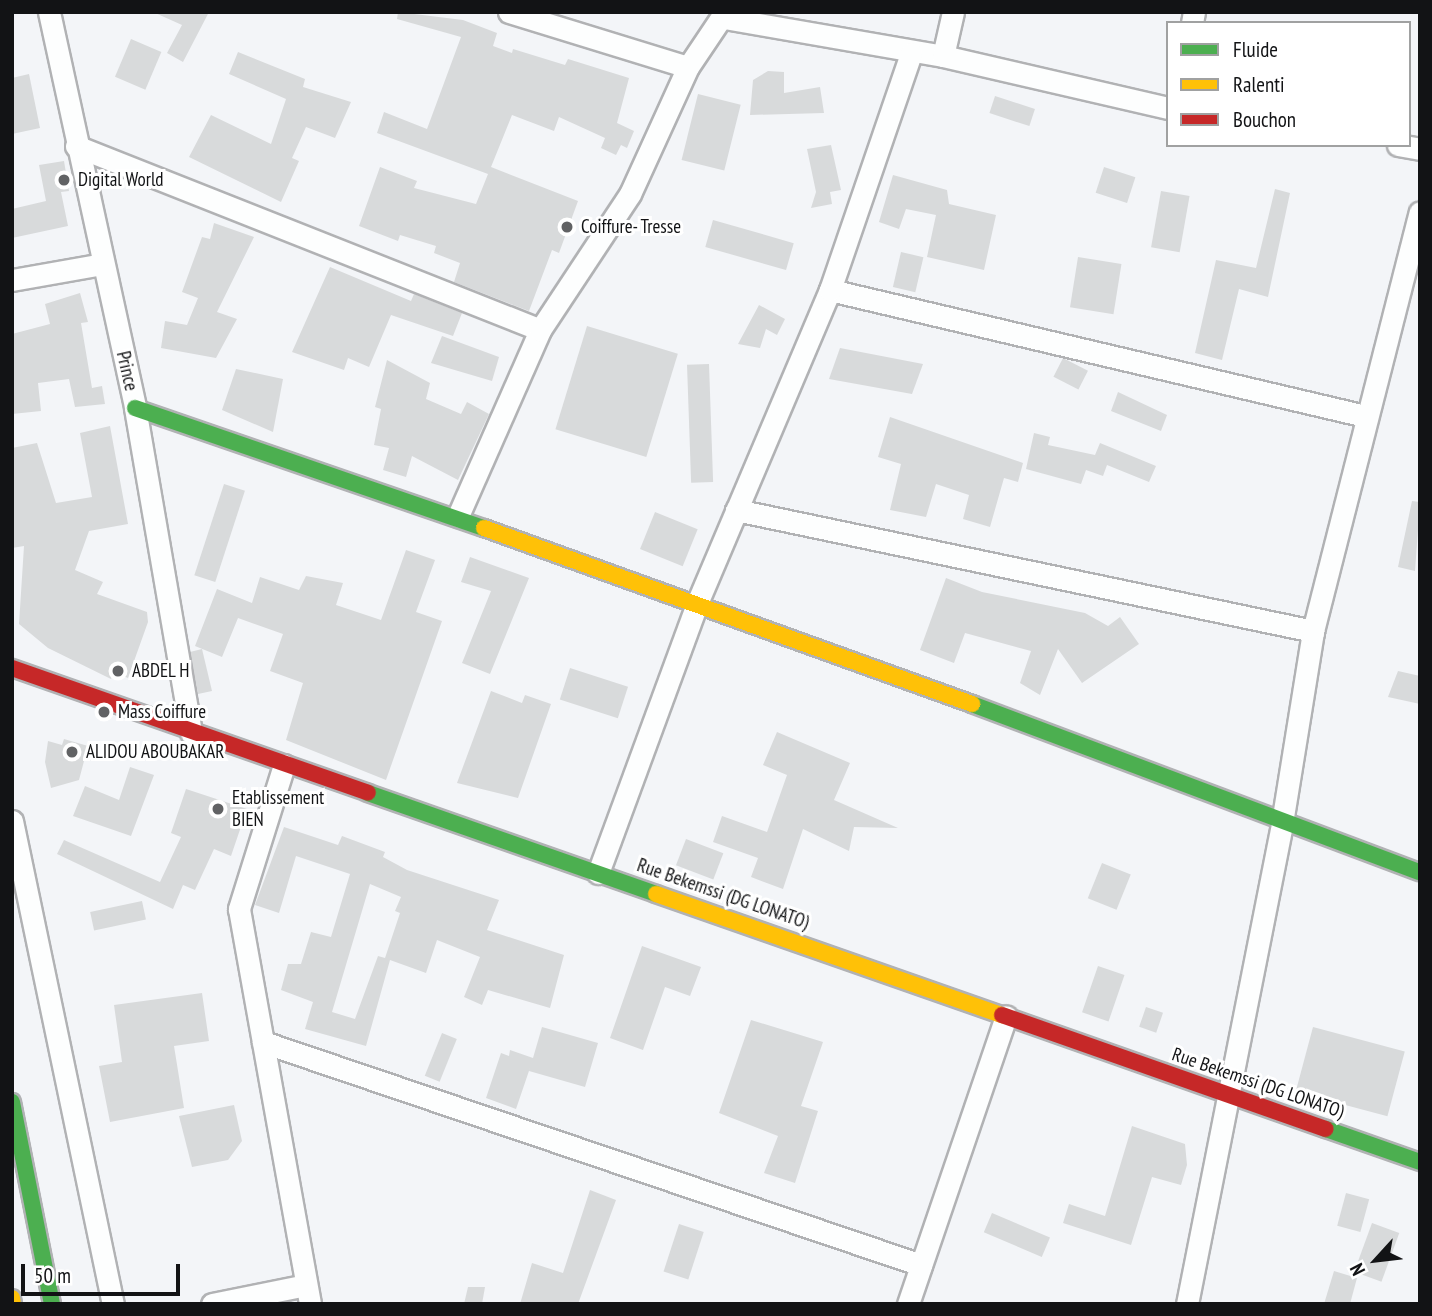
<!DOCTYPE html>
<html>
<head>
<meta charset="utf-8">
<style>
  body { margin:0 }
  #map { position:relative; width:1432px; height:1316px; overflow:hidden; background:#f3f5f8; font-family:"PT Sans Narrow",sans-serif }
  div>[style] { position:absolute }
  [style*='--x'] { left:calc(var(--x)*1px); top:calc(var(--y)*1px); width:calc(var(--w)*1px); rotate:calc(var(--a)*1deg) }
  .building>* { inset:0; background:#d8dadb; transform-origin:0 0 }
  .roads { filter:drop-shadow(2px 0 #b1b2b4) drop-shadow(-2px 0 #b1b2b4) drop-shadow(0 2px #b1b2b4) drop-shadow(0 -2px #b1b2b4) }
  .street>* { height:21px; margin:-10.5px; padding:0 10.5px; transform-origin:10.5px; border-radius:10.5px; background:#fdfefe }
  .fast>* { height:16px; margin:-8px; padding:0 8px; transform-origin:8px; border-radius:8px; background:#4caf50 }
  .slow>* { height:16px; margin:-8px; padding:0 8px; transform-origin:8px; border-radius:8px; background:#ffc107 }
  .jam>* { height:16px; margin:-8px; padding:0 8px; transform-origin:8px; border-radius:8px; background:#c62828 }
  .dots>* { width:19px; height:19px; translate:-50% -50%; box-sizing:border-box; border:4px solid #fff; border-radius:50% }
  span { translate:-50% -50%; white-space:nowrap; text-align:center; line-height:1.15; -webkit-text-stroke:6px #fff; paint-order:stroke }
  .poi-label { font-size:19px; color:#121315 }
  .left { translate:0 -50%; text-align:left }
  .street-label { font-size:19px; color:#121315 }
  .frame { position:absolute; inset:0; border:14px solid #121315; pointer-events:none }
  .legend { position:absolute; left:1166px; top:21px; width:245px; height:126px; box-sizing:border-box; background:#fff; border:2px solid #a0a1a1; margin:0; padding:9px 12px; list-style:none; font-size:21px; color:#121315 }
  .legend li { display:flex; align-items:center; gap:14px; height:35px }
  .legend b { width:35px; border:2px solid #a0a1a1 }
  .north { position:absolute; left:1341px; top:1225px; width:70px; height:70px; -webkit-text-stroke:5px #fff; paint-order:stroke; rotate:243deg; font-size:19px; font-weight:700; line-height:28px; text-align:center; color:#121315 }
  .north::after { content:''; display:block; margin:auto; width:24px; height:32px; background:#121315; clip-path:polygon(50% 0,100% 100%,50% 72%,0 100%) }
  .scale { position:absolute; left:21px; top:1264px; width:159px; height:32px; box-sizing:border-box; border:4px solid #121315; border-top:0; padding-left:9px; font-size:21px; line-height:24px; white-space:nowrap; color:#121315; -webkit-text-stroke:5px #fff; paint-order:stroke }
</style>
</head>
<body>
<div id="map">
  <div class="building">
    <i style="clip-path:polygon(209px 12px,183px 62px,167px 53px,182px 25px,153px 12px)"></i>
    <i style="clip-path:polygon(398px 12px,463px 20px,497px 33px,493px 46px,512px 53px,513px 49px,565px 65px,568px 59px,629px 78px,617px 123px,634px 131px,627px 148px,621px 145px,616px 155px,601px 148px,605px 138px,559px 117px,554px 131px,512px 115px,491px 167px,578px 201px,559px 253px,552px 250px,529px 311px,454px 282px,460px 263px,434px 253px,436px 246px,400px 235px,398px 241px,359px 226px,380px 167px,417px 181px,414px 188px,476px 204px,488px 174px,377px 133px,384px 112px,427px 129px,461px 37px,397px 19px)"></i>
    <i style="left:131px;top:39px;width:33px;height:41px;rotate:23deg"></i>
    <i style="clip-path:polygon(238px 52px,305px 79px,303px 87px,351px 102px,335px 138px,306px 127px,292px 158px,299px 161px,281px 202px,189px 157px,211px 115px,271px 144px,286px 99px,229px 74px)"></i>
    <i style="clip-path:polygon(768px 71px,784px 72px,784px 93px,820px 87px,824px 113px,750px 115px,753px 80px)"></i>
    <i style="clip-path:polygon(29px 74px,40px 128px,12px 134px,12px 78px)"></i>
    <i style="left:698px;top:94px;width:44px;height:68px;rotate:14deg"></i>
    <i style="left:995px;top:96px;width:42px;height:18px;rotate:18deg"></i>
    <i style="clip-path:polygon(831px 145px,841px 190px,830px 192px,832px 204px,811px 208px,816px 192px,807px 149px)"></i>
    <i style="clip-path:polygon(64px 161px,69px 191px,61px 192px,68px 226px,12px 238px,12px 209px,46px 201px,39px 165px)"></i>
    <i style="left:1104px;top:167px;width:33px;height:27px;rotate:18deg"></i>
    <i style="clip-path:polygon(893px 175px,947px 190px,949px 204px,996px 215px,984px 270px,927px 257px,936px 215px,906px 209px,899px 229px,879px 222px)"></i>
    <i style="clip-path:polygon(1275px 189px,1290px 193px,1268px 297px,1239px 289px,1222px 360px,1195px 353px,1216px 260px,1256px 268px)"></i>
    <i style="left:1161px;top:191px;width:29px;height:57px;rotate:10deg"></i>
    <i style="left:713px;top:220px;width:84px;height:28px;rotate:16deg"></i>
    <i style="clip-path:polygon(214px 223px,254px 237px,217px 312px,237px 319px,216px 358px,161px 348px,165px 321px,187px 325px,198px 298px,182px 292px,202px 237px,210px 239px)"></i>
    <i style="left:901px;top:252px;width:23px;height:36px;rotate:13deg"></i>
    <i style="left:1078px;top:257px;width:44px;height:51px;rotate:9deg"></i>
    <i style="clip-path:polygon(330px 267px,411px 301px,414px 294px,462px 313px,453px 336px,391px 315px,369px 367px,348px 358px,344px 370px,292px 352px)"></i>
    <i style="clip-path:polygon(80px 293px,88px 322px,81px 323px,92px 388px,102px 386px,105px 404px,75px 407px,69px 379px,38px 383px,41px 411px,12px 414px,12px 334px,50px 324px,45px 304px)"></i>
    <i style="clip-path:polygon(759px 305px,785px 319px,777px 335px,766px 329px,760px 348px,738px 344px)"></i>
    <i style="left:587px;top:326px;width:95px;height:108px;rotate:17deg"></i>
    <i style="clip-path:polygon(442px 336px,499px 357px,492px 381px,431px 363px)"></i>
    <i style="clip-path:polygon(840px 348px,923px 364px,912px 394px,829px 379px)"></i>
    <i style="left:1063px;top:358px;width:28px;height:21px;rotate:27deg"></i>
    <i style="clip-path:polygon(387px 360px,430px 383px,426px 399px,461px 414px,467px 402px,489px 414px,458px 480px,412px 456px,406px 477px,383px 470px,389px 448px,374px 445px,381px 409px,375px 407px)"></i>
    <i style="left:709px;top:364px;width:118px;height:22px;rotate:88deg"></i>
    <i style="clip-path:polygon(236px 369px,283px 379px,273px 432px,222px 410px)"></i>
    <i style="clip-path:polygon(1118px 392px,1167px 415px,1161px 431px,1111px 411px)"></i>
    <i style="clip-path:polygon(890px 417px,1023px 463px,1018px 482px,1004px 478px,990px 527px,963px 519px,969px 495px,936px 484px,926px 517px,890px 510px,901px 464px,878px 457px)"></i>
    <i style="clip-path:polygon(110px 426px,128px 524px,89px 531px,75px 570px,103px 582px,97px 594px,147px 612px,148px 622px,128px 678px,114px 672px,111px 679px,48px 648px,19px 624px,24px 546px,12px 548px,12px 448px,37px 443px,56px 503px,92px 497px,80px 433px)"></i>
    <i style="clip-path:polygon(1034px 433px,1050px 437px,1048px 445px,1095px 455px,1100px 443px,1156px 466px,1149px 482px,1107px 465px,1103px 476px,1086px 470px,1081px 484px,1026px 469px)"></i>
    <i style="left:224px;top:484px;width:22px;height:96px;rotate:18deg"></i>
    <i style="clip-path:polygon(1412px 501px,1420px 502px,1415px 571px,1398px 567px)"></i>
    <i style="left:655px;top:512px;width:46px;height:40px;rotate:22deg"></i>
    <i style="clip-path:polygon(406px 550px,435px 560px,416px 612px,442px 621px,386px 780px,286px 740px,303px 683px,270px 671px,283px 634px,238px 618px,222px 657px,195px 646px,217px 589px,252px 603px,260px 577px,299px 590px,306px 576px,343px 583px,336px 605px,381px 620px)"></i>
    <i style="clip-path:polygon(470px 557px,529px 578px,490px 674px,462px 663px,491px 591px,461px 582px)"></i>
    <i style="clip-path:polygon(946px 578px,982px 592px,1085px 613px,1108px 626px,1120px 617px,1139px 644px,1082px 683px,1058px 649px,1040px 695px,1020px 683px,1031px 651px,965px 633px,954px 663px,920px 650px)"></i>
    <i style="clip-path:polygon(202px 649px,212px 691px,198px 694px,190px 652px)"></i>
    <i style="left:570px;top:668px;width:61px;height:33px;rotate:18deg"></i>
    <i style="clip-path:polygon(1398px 671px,1420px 676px,1420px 704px,1388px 697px)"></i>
    <i style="clip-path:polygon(491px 691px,522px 703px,525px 695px,551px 704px,518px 798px,457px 783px)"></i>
    <i style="clip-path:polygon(777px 732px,850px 763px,834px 800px,898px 828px,854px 827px,849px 851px,803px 829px,783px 889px,751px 877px,758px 858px,713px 842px,722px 816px,767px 832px,787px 775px,763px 765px)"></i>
    <i style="clip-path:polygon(64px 739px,88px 746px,79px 780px,51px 788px,45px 762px,48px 741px,62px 745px)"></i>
    <i style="clip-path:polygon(130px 767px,154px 775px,131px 836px,73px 816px,85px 786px,119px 800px)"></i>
    <i style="clip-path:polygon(186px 789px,247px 809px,231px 856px,214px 849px,195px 890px,183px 885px,173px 909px,57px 854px,64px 840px,160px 882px,181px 837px,171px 833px)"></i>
    <i style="clip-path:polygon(evenodd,284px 827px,338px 845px,342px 836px,385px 852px,383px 857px,407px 870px,499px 900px,487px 930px,564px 955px,550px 1008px,488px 990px,482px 1005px,464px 997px,480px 957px,437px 940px,426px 973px,390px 960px,366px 1046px,305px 1029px,313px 1002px,281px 990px,288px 964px,301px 964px,311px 932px,331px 937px,350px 874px,296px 856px,279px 913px,255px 905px,284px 827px,370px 884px,401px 897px,395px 911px,400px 913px,385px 958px,378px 956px,355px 1019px,332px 1012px,370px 884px)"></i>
    <i style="left:686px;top:839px;width:40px;height:28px;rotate:21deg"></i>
    <i style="left:1102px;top:863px;width:31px;height:38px;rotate:22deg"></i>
    <i style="left:142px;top:901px;width:19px;height:53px;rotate:78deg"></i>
    <i style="clip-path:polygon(642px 946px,701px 967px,690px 996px,665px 987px,643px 1050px,610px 1038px)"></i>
    <i style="left:1098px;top:966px;width:28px;height:49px;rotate:19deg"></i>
    <i style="clip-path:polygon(202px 993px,209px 1041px,174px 1046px,184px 1108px,110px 1122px,99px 1066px,122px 1062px,114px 1005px)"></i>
    <i style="left:1146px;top:1007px;width:18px;height:21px;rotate:19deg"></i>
    <i style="clip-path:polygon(751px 1020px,823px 1042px,801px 1106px,818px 1111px,795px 1183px,764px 1173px,778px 1136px,719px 1113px)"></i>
    <i style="clip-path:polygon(542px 1027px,598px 1043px,585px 1087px,529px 1071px,531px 1065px,516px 1109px,486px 1098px,501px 1053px,509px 1056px,510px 1050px,533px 1058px)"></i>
    <i style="left:1313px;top:1027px;width:95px;height:67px;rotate:15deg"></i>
    <i style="left:442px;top:1033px;width:16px;height:46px;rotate:22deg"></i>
    <i style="clip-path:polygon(234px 1105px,242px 1141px,228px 1160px,192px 1167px,179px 1116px)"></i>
    <i style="clip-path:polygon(1132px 1126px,1185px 1144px,1187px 1165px,1181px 1185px,1152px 1177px,1131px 1245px,1063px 1223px,1069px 1204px,1105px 1216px)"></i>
    <i style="clip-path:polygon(590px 1190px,616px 1200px,578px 1304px,520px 1304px,532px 1263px,563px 1273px)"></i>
    <i style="left:1346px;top:1193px;width:24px;height:34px;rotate:15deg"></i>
    <i style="left:992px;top:1213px;width:63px;height:21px;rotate:23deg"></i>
    <i style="left:1372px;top:1223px;width:29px;height:52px;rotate:20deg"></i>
    <i style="left:679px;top:1224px;width:26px;height:50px;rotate:18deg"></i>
    <i style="clip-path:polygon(1334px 1271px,1357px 1278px,1350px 1304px,1324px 1304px)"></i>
    <i style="clip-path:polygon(468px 1287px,485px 1287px,482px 1304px,464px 1304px)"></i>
  </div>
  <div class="roads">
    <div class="street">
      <i style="--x:49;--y:12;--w:405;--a:77.7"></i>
      <i style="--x:135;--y:408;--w:330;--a:80.2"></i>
      <i style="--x:509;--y:12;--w:187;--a:17.1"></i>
      <i style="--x:724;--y:18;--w:222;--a:9.8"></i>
      <i style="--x:943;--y:56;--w:231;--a:13"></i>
      <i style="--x:1192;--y:23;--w:11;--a:-80"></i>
      <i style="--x:943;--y:56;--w:45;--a:-77.2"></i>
      <i style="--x:1398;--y:145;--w:22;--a:10"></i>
      <i style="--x:76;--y:146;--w:499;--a:21.6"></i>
      <i style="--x:12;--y:280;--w:92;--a:-10"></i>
      <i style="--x:830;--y:290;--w:550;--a:13.25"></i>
      <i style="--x:736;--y:510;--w:590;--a:11.84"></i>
      <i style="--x:458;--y:516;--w:203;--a:-66.2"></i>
      <i style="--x:540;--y:330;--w:163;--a:-56.5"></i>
      <i style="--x:630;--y:194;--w:140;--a:-65.5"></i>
      <i style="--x:688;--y:67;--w:66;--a:-56.1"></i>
      <i style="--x:284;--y:765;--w:151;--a:107.4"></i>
      <i style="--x:239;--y:909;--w:401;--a:79.8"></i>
      <i style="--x:12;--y:821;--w:493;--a:78.2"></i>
      <i style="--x:598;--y:873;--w:290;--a:-69.8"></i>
      <i style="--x:698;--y:601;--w:338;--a:-67"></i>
      <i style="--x:830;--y:290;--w:250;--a:-71.1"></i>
      <i style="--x:263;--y:1042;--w:695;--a:18.72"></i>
      <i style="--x:212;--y:1304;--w:96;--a:-11.4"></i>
      <i style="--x:908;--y:1304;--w:304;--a:-71.2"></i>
      <i style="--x:1187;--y:1304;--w:490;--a:-78.8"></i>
      <i style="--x:1282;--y:823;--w:194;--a:-80.8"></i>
      <i style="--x:1313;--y:631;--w:432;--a:-75.7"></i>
    </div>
    <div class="fast">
      <i style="--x:135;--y:408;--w:369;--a:19"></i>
      <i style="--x:972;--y:704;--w:478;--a:20.6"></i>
      <i style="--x:368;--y:793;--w:305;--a:19.3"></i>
      <i style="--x:12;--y:1102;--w:206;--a:78.8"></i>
      <i style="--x:1326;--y:1129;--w:100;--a:19.3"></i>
    </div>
    <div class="slow">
      <i style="--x:484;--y:528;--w:519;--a:19.83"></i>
      <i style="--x:656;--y:894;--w:367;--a:19.3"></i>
      <i style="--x:12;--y:1298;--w:6;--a:81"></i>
    </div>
    <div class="jam">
      <i style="--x:12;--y:668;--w:377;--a:19.3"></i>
      <i style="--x:1002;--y:1015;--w:343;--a:19.4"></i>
    </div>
  </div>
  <div class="dots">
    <i style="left:64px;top:180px;background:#616264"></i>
    <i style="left:567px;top:227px;background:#616264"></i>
    <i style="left:118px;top:671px;background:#616264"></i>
    <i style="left:104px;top:712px;background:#616264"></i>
    <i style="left:72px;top:752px;background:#616264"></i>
    <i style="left:218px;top:809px;background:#616264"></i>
  </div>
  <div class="poi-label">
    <span class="left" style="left:78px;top:180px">Digital World</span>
    <span class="left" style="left:581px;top:227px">Coiffure- Tresse</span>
    <span class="left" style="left:132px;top:671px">ABDEL H</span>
    <span class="left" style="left:118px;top:712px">Mass Coiffure</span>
    <span class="left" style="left:86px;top:752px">ALIDOU ABOUBAKAR</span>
    <span class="left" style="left:232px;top:809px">Etablissement<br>BIEN</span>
  </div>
  <div class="street-label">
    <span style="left:127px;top:371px;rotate:77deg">Prince</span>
    <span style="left:723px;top:894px;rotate:19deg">Rue Bekemssi (DG LONATO)</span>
    <span style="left:1258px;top:1083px;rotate:19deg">Rue Bekemssi (DG LONATO)</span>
  </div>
  <div class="frame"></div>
  <ul class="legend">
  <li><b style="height:9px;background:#4caf50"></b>Fluide</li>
  <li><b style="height:9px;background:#ffc107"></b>Ralenti</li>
  <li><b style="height:9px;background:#c62828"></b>Bouchon</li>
  </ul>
  <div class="north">N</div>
  <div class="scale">50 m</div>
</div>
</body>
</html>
